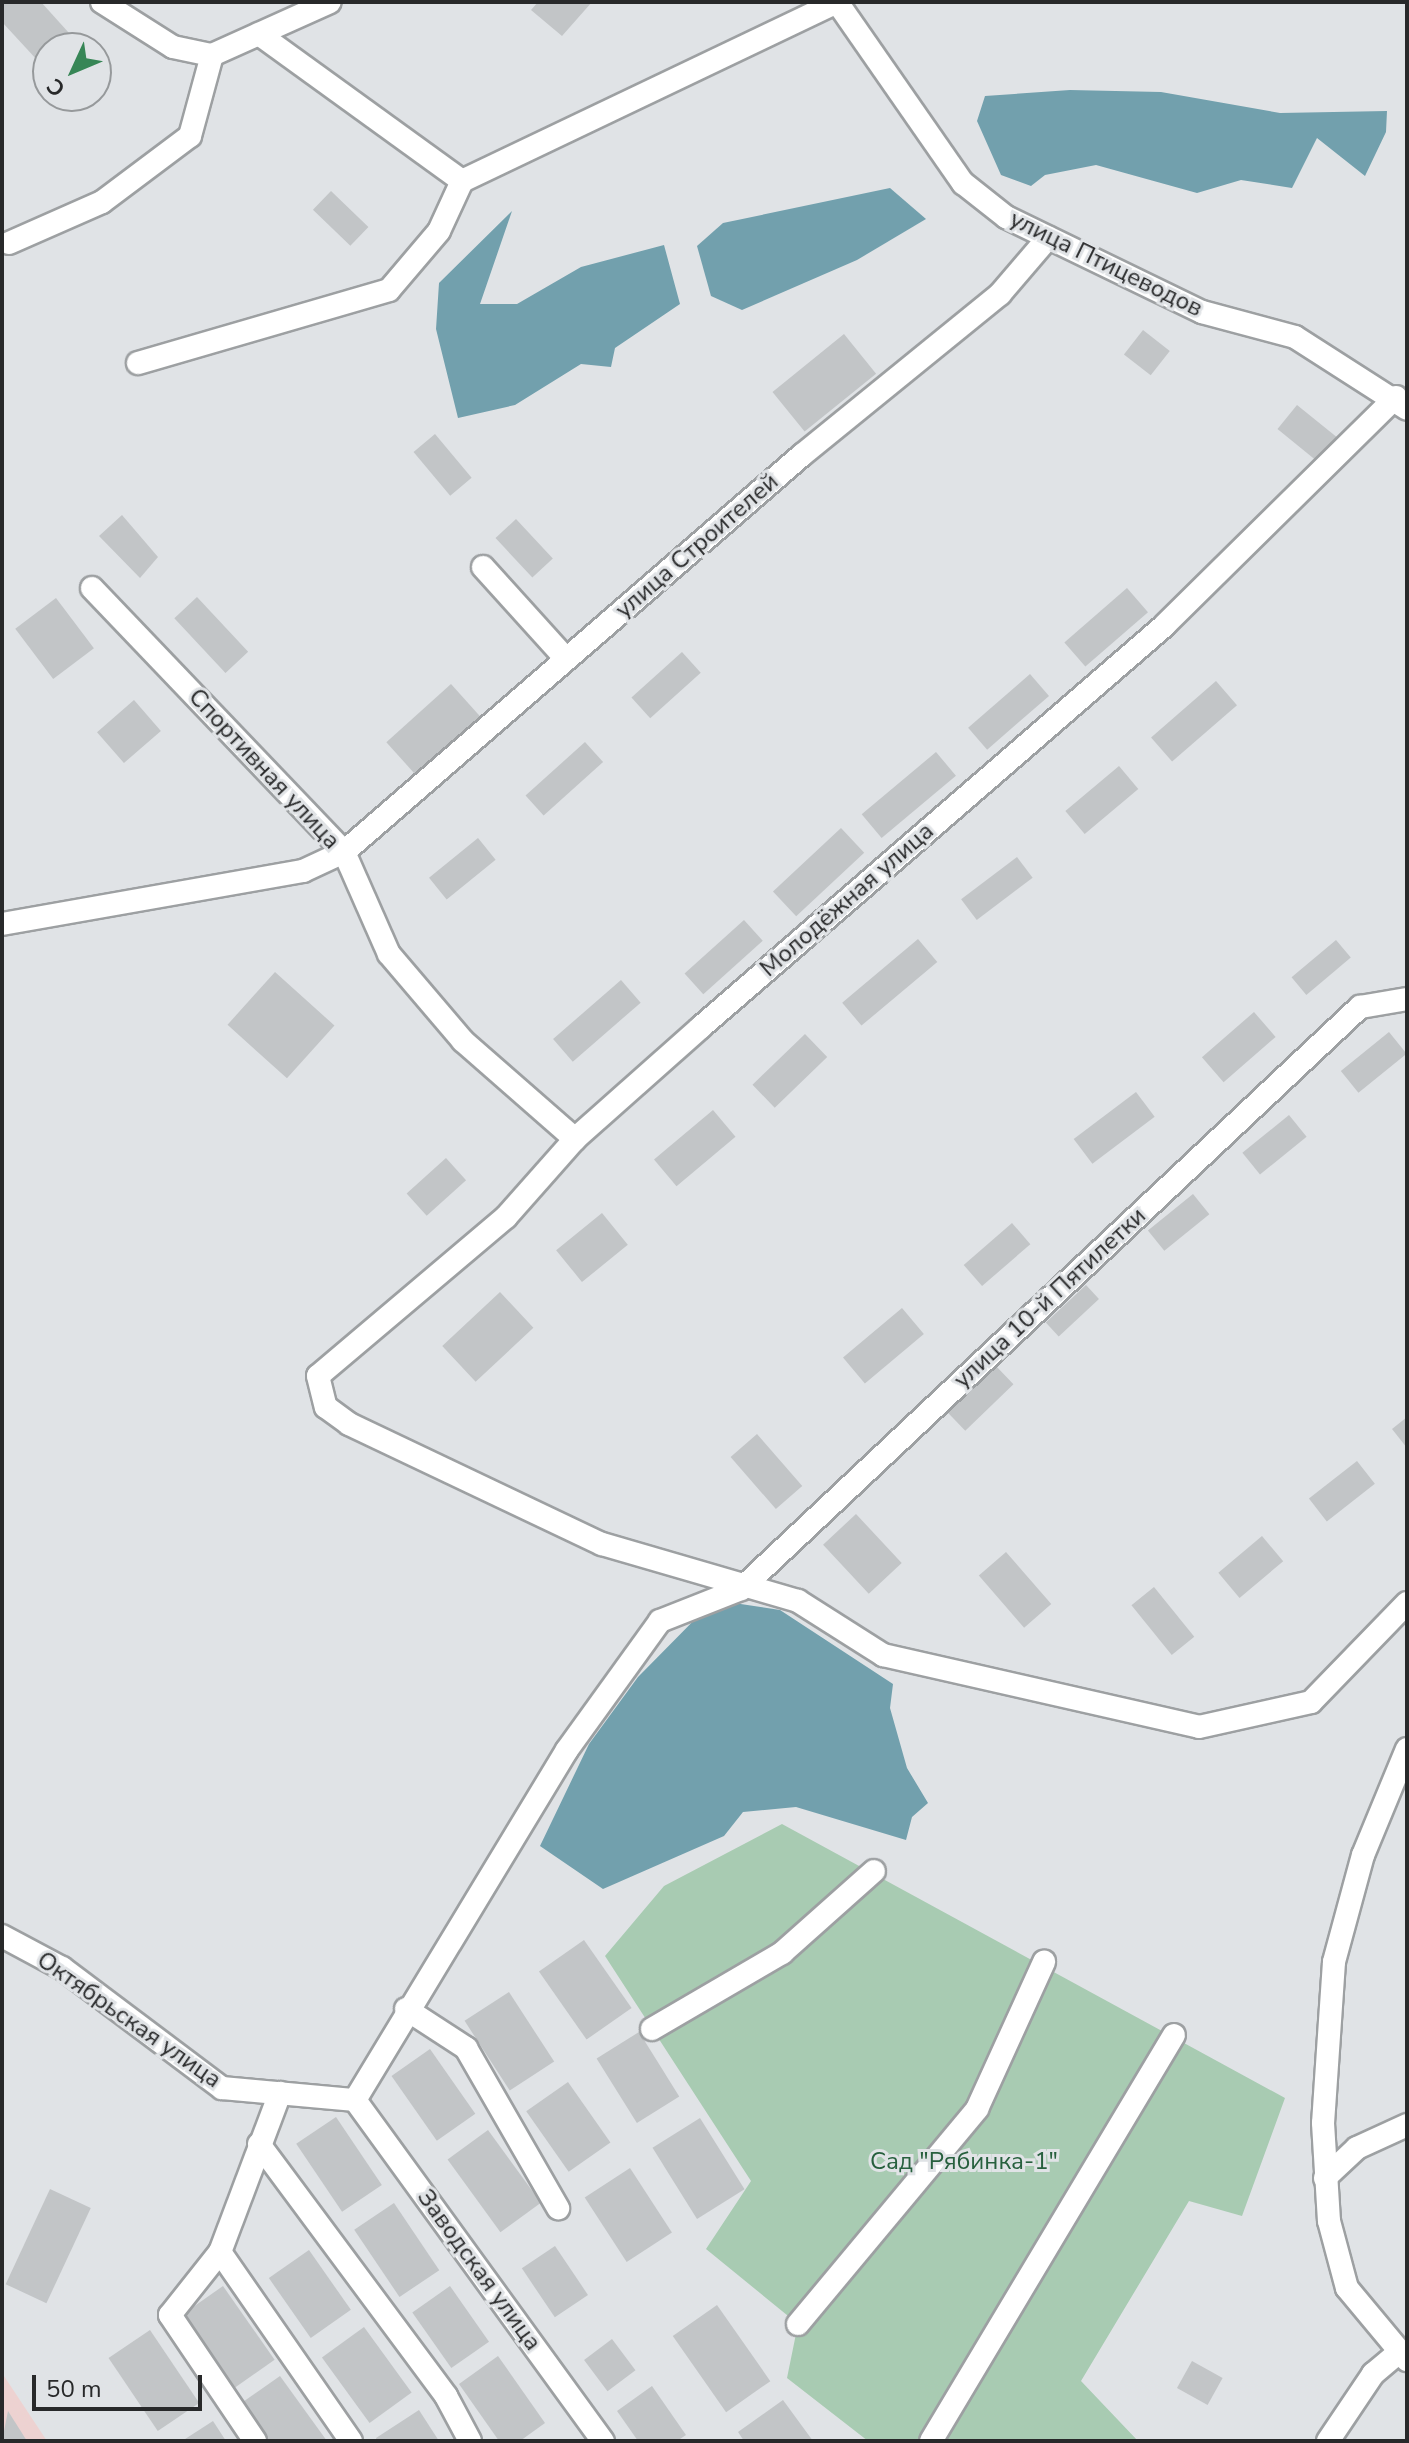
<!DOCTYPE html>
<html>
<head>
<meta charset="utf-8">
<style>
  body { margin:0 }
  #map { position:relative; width:1409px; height:2443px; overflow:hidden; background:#e0e3e6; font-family:"Nunito Sans",sans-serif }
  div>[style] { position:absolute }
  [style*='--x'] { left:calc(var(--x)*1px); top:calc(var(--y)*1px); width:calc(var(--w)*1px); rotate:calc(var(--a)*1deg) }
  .industrial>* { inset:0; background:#edd2d1 }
  .green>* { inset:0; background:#a8cbb2 }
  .water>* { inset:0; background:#72a0ad }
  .building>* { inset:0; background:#c2c5c7; transform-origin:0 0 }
  .roads { filter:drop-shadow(2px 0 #9da0a2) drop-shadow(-2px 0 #9da0a2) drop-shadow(0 2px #9da0a2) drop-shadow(0 -2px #9da0a2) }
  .minor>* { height:22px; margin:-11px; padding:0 11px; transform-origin:11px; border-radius:11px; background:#fff }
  span { translate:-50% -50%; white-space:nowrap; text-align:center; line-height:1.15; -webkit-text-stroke:6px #e0e3e6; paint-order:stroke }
  .street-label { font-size:24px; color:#28292a }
  .park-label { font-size:24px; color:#27603e }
  .frame { position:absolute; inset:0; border:4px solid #28292a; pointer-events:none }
  .north { position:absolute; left:32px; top:32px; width:80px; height:80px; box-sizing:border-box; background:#e0e3e6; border:2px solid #96999b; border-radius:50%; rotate:226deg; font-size:22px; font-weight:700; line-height:32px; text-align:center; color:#28292a }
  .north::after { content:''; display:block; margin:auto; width:28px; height:36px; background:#378656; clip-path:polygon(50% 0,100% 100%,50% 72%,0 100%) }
  .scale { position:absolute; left:32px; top:2375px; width:170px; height:36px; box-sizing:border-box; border:4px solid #28292a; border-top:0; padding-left:10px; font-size:24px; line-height:28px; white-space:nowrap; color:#28292a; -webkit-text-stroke:6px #e0e3e6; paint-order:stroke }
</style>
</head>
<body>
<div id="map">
  <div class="industrial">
    <i style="clip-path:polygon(2px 2373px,47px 2441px,2px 2441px)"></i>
  </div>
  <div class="green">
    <i style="clip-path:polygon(782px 1824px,1285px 2098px,1242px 2216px,1189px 2201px,1081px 2381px,1138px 2441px,868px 2441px,787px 2378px,798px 2324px,706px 2249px,751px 2181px,605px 1956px,664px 1886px)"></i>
  </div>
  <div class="water">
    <i style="clip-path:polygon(1070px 90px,1161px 92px,1280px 113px,1387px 111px,1386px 132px,1365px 176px,1317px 138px,1292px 188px,1241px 180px,1197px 193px,1096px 165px,1045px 175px,1031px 186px,1001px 175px,977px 121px,985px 96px)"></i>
    <i style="clip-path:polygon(890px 188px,926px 219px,857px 260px,742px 310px,711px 296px,697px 246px,723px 223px)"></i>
    <i style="clip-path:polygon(512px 211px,480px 304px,517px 304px,581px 267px,664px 245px,680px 304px,615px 348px,611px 367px,581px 364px,515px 405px,458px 418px,436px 329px,439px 283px)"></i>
    <i style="clip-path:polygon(714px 1600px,780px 1610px,893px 1684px,890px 1708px,907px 1768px,928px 1803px,912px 1817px,906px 1840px,796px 1807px,743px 1812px,724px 1836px,603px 1889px,540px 1846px,589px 1744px,638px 1677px)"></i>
  </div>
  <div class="building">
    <i style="clip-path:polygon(2px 2px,41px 2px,69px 33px,38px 61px,2px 22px)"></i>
    <i style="clip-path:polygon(538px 2px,592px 2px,562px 36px,531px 10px)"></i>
    <i style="left:331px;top:191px;width:52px;height:26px;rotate:44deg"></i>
    <i style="left:1143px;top:330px;width:34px;height:31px;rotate:38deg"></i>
    <i style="left:844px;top:334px;width:51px;height:92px;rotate:51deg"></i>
    <i style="left:1297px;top:405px;width:51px;height:31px;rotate:39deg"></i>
    <i style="left:435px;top:434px;width:57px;height:28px;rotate:50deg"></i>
    <i style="clip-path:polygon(122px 515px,158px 557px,140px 578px,99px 536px)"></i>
    <i style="left:516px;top:519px;width:54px;height:28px;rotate:47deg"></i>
    <i style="left:1127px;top:588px;width:32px;height:83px;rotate:49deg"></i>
    <i style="left:197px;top:597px;width:75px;height:31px;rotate:47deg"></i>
    <i style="left:56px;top:598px;width:63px;height:51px;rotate:53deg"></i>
    <i style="left:682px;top:652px;width:28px;height:68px;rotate:48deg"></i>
    <i style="left:1030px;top:674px;width:29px;height:82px;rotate:49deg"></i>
    <i style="left:1216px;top:681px;width:32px;height:86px;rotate:49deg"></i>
    <i style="left:451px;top:684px;width:47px;height:87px;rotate:48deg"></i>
    <i style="left:134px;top:700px;width:41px;height:49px;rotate:49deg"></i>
    <i style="left:585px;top:742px;width:27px;height:80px;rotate:48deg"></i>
    <i style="left:936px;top:752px;width:31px;height:97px;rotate:50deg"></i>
    <i style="left:1119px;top:766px;width:30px;height:70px;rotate:50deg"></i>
    <i style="left:841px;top:828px;width:34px;height:93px;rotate:47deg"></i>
    <i style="left:478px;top:838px;width:28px;height:63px;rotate:51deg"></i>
    <i style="left:1017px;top:857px;width:26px;height:70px;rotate:53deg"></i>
    <i style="left:744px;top:920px;width:28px;height:80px;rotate:48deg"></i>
    <i style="left:918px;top:939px;width:30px;height:99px;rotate:50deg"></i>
    <i style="left:1336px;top:940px;width:23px;height:58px;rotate:50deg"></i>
    <i style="left:275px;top:972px;width:80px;height:71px;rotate:42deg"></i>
    <i style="left:621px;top:980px;width:30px;height:90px;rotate:49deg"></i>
    <i style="left:1254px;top:1012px;width:33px;height:69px;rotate:49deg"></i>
    <i style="left:1389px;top:1032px;width:28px;height:62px;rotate:51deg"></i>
    <i style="left:805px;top:1034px;width:32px;height:73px;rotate:46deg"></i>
    <i style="left:1136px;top:1092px;width:31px;height:78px;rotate:53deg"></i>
    <i style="left:713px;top:1110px;width:35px;height:77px;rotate:50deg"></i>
    <i style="left:1289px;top:1115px;width:28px;height:60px;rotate:51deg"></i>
    <i style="left:446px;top:1158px;width:30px;height:53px;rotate:48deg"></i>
    <i style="left:1193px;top:1194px;width:26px;height:58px;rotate:51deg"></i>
    <i style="left:602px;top:1213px;width:41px;height:59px;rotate:51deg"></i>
    <i style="left:1012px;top:1223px;width:28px;height:64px;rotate:49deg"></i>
    <i style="left:1086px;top:1285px;width:19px;height:55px;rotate:47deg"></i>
    <i style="left:500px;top:1292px;width:49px;height:79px;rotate:47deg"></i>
    <i style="left:902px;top:1308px;width:34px;height:77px;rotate:50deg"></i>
    <i style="left:994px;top:1364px;width:28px;height:67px;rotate:46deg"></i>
    <i style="clip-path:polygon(1407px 1417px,1407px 1448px,1392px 1429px)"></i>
    <i style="left:757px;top:1434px;width:69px;height:35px;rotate:49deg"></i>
    <i style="left:1357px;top:1461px;width:29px;height:61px;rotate:52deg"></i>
    <i style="left:856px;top:1514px;width:67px;height:45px;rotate:47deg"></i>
    <i style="left:1262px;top:1536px;width:33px;height:57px;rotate:50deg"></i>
    <i style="left:1006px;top:1552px;width:69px;height:36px;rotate:49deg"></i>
    <i style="left:1154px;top:1587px;width:64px;height:29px;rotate:51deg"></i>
    <i style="left:584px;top:1940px;width:83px;height:55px;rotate:55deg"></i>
    <i style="left:509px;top:1992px;width:83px;height:53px;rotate:57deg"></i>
    <i style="left:639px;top:2032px;width:76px;height:50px;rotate:58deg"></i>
    <i style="left:430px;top:2049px;width:79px;height:47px;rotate:55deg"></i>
    <i style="left:568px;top:2082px;width:74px;height:51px;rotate:55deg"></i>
    <i style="left:336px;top:2117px;width:82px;height:48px;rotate:56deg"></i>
    <i style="left:700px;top:2118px;width:84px;height:56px;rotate:58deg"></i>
    <i style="left:488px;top:2130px;width:90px;height:50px;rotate:54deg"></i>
    <i style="left:630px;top:2168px;width:77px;height:54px;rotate:57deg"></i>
    <i style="left:50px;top:2189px;width:45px;height:105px;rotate:25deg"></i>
    <i style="left:394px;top:2203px;width:81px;height:48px;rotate:56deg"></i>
    <i style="left:555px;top:2246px;width:59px;height:40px;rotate:56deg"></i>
    <i style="left:309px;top:2250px;width:73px;height:49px;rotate:55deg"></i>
    <i style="left:223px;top:2286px;width:90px;height:50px;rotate:55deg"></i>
    <i style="left:450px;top:2286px;width:68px;height:46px;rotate:55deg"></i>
    <i style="left:717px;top:2305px;width:93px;height:54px;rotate:55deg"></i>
    <i style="left:364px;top:2327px;width:81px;height:52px;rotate:54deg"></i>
    <i style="left:150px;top:2330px;width:88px;height:50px;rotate:56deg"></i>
    <i style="left:612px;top:2339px;width:39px;height:35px;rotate:53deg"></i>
    <i style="clip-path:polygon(498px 2356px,545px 2423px,520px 2441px,499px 2441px,459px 2384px)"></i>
    <i style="left:1192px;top:2361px;width:35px;height:31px;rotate:29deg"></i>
    <i style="clip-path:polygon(280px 2376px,327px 2441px,267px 2441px,240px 2404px)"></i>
    <i style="clip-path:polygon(652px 2386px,686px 2435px,677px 2441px,638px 2441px,617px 2411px)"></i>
    <i style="clip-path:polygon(783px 2400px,813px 2441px,744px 2441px,738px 2432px)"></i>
    <i style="clip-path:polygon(419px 2410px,439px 2441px,377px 2441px,376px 2438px)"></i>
    <i style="clip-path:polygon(8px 2411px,27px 2441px,2px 2441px)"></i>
    <i style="clip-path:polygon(213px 2421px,226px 2441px,182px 2441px)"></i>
  </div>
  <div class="roads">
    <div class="minor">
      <i style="--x:102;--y:2;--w:84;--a:32.4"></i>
      <i style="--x:173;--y:47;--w:40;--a:12"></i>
      <i style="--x:212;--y:55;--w:129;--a:-24.2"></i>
      <i style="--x:837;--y:2;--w:221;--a:55.2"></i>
      <i style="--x:963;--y:183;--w:55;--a:38.3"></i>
      <i style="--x:1006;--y:217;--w:218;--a:25.9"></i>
      <i style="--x:1202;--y:312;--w:96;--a:15"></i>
      <i style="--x:1295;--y:337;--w:133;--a:32.7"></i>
      <i style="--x:259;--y:34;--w:251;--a:35.9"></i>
      <i style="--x:9;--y:243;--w:102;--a:-23.8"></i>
      <i style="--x:102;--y:202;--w:110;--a:-36.9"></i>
      <i style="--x:190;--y:136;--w:84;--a:-74.8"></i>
      <i style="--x:138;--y:363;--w:261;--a:-16.2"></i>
      <i style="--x:389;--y:290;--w:77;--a:-49.7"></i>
      <i style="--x:439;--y:231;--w:55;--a:-65.3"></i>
      <i style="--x:462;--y:181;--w:416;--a:-25.5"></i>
      <i style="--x:1396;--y:397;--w:325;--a:135.4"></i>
      <i style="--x:1165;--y:625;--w:614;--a:139.1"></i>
      <i style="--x:701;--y:1027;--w:169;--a:138.4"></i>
      <i style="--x:575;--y:1139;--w:104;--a:131.5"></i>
      <i style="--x:506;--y:1217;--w:246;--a:139.8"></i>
      <i style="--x:318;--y:1376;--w:32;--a:76"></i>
      <i style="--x:326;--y:1407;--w:29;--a:36"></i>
      <i style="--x:349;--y:1424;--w:280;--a:25.4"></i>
      <i style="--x:602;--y:1544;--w:204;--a:16.2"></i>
      <i style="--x:798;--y:1601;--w:101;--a:32.4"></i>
      <i style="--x:883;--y:1655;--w:324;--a:12.8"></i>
      <i style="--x:1199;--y:1727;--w:115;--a:-12.6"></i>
      <i style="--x:1311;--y:1702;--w:138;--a:-45.9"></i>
      <i style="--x:483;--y:567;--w:124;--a:47.9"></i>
      <i style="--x:92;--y:588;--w:365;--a:46.3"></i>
      <i style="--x:344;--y:852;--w:111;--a:66.2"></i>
      <i style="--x:389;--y:954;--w:114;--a:49.6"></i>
      <i style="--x:463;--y:1041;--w:149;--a:41.2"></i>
      <i style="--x:2;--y:924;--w:306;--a:-10"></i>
      <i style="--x:303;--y:871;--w:45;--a:-24.9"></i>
      <i style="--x:344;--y:852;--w:606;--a:-40.92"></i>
      <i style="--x:802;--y:455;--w:255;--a:-39.1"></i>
      <i style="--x:1000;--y:294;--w:74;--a:-49.4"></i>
      <i style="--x:1407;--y:1749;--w:115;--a:112.5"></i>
      <i style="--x:1363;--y:1855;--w:111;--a:105.2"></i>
      <i style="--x:1334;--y:1962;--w:161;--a:93.9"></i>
      <i style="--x:1323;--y:2123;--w:98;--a:86.5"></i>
      <i style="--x:1329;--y:2221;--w:69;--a:75"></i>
      <i style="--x:1347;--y:2288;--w:94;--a:50.2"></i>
      <i style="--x:2;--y:1936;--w:68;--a:28.1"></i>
      <i style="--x:62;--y:1968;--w:200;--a:36.9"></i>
      <i style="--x:222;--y:2088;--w:134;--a:5.2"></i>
      <i style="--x:406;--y:2009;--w:72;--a:33"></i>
      <i style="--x:466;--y:2048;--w:185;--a:60.1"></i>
      <i style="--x:652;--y:2029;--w:151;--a:-30.3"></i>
      <i style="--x:782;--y:1953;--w:123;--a:-41.7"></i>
      <i style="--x:355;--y:2100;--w:409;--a:-58.8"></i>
      <i style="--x:567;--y:1750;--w:159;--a:-54.2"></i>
      <i style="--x:660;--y:1621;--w:87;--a:-21.6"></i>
      <i style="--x:741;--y:1589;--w:850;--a:-43.24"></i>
      <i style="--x:1360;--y:1007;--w:48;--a:-9.7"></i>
      <i style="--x:355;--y:2100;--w:422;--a:54"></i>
      <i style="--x:259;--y:2144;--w:314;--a:53.4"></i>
      <i style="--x:446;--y:2396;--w:51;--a:61.9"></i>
      <i style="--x:1325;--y:2178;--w:44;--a:-43.2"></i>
      <i style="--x:1357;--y:2148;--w:55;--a:-24.7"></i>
      <i style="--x:220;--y:2252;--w:230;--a:55.3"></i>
      <i style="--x:798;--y:2324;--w:280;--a:-50.2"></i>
      <i style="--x:977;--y:2109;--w:162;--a:-65.5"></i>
      <i style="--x:255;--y:2441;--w:152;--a:-124"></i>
      <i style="--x:170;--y:2315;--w:80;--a:-51.6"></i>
      <i style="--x:220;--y:2252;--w:170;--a:-69.3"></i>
      <i style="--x:931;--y:2441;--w:473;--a:-59.1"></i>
      <i style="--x:1328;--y:2441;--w:81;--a:-56.1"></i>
      <i style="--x:1373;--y:2374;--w:34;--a:-40"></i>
    </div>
  </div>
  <div class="street-label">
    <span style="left:1106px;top:264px;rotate:26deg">улица Птицеводов</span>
    <span style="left:697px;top:546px;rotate:-41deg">улица Строителей</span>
    <span style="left:264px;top:769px;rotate:47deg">Спортивная улица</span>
    <span style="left:847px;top:900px;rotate:-41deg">Молодёжная улица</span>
    <span style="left:1050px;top:1298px;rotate:-43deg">улица 10-й Пятилетки</span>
    <span style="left:129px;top:2020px;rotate:35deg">Октябрьская улица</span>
    <span style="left:479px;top:2270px;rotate:54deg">Заводская улица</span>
  </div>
  <div class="park-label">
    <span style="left:964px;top:2162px">Сад "Рябинка-1"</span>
  </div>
  <div class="frame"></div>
  <div class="north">С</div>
  <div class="scale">50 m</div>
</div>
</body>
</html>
